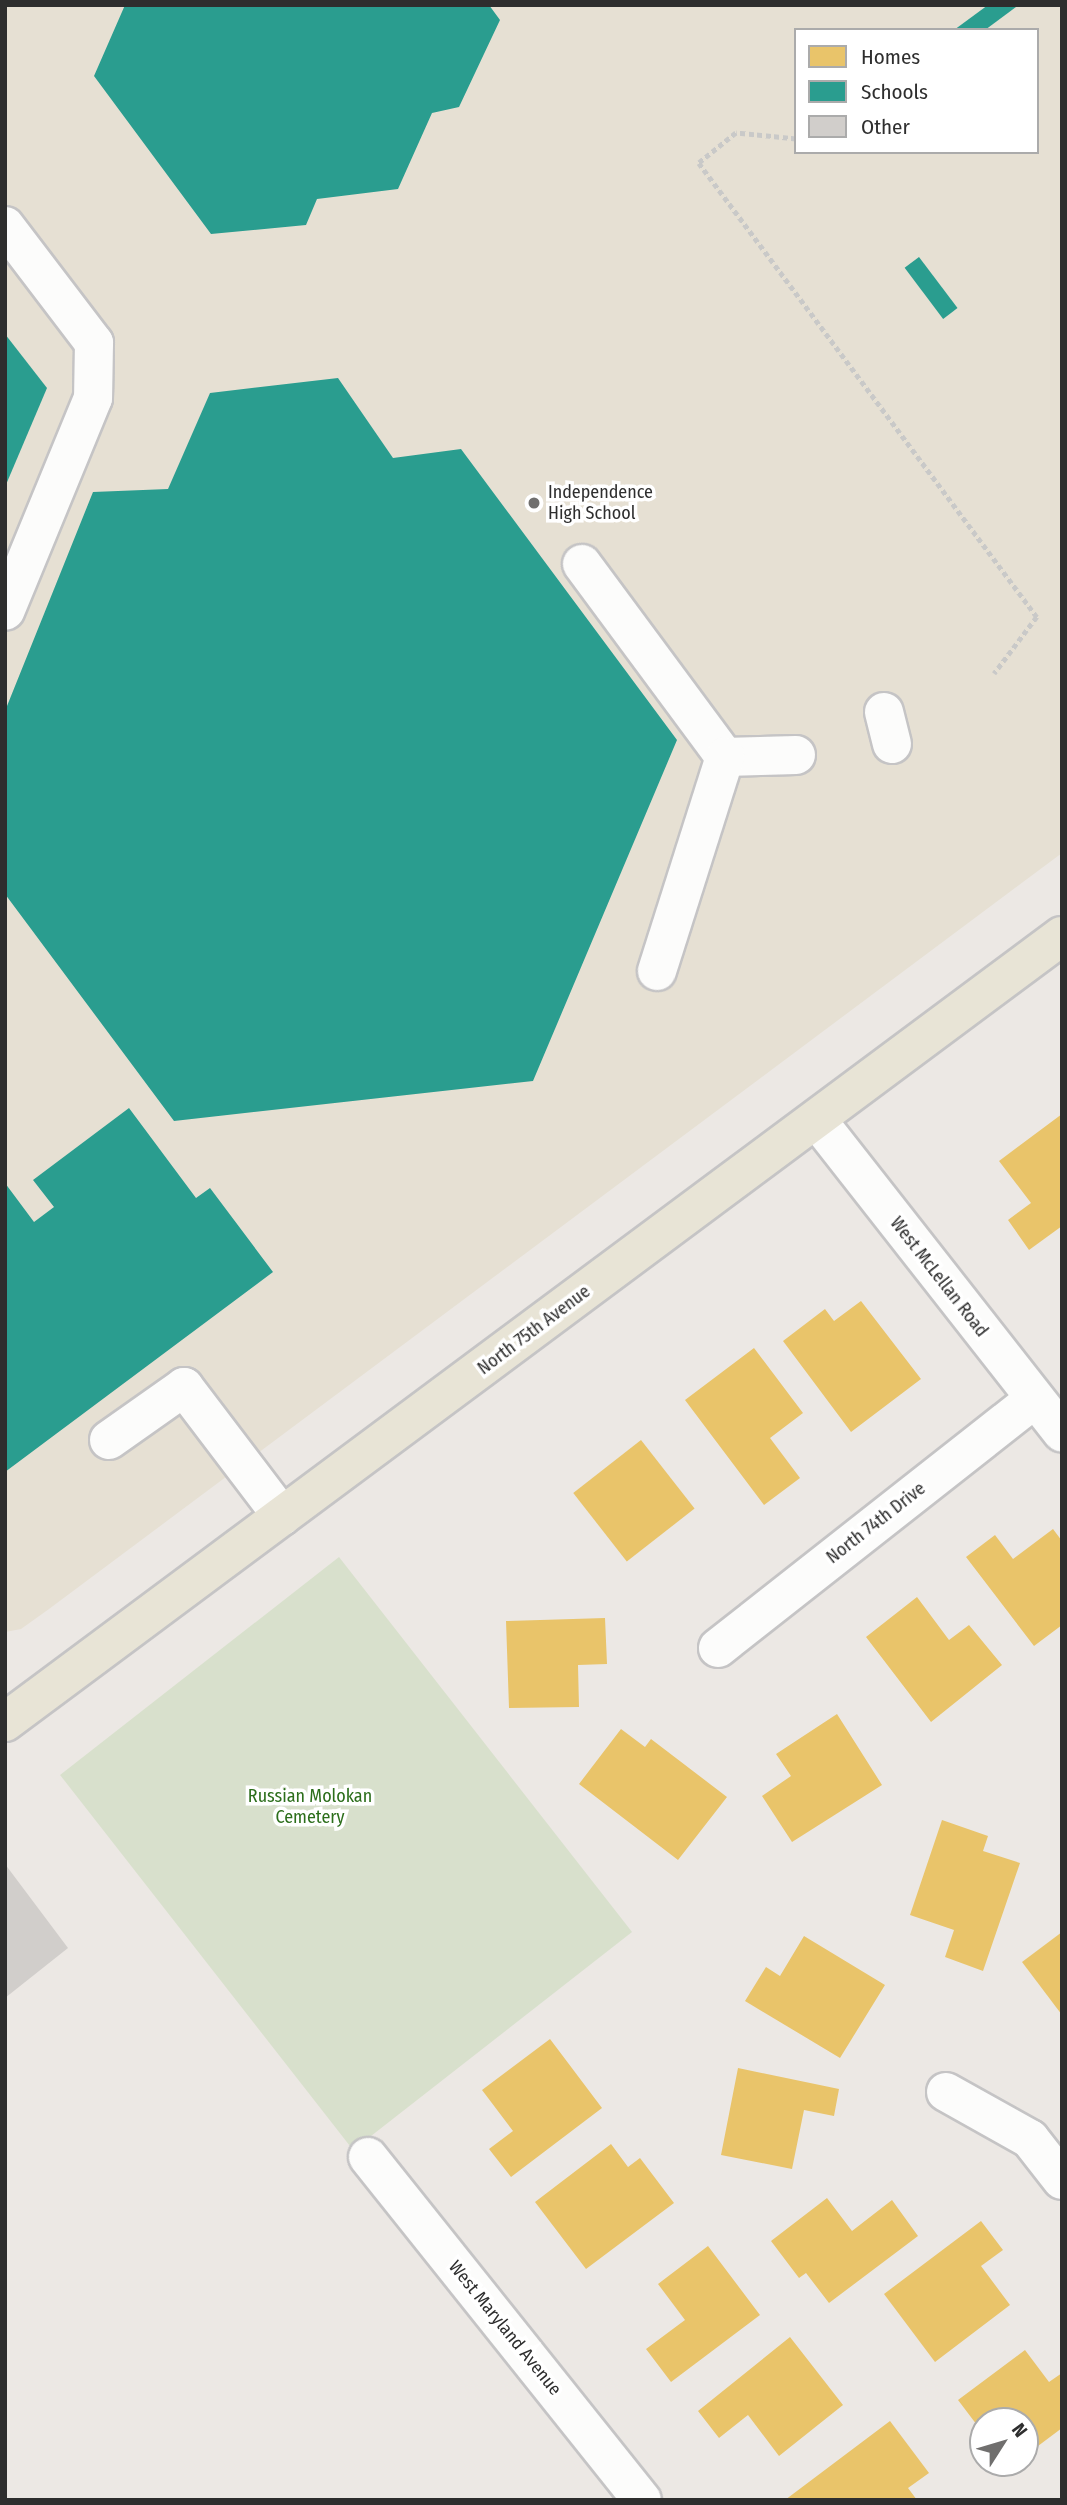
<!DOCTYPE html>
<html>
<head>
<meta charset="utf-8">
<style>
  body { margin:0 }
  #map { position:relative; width:1067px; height:2505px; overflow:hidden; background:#ece8e4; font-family:"Fira Sans Condensed",sans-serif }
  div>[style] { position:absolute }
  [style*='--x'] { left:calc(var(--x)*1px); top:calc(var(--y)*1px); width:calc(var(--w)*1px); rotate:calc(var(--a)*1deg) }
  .education>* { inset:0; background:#e6e0d3 }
  .cemetery>* { inset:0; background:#d8e0cc; transform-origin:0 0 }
  .homes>* { inset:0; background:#e9c46a; transform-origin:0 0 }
  .schools>* { inset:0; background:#2a9d8f; transform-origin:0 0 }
  .building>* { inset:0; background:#d1cecb }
  .path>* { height:4.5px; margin-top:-2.25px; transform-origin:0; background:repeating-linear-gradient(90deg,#c9c9c8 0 5px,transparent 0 8.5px) }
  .roads { filter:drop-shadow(2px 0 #c5c4c5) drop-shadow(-2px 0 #c5c4c5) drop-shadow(0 2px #c5c4c5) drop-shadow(0 -2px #c5c4c5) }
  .minor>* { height:38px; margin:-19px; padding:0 19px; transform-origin:19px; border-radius:19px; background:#fcfcfb }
  .major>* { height:38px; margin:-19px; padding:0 19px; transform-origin:19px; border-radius:19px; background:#e8e4d6 }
  .dots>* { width:19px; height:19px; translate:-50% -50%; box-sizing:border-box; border:4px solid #fff; border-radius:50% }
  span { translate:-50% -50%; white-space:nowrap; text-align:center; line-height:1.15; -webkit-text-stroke:7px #fff; paint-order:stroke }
  .poi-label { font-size:18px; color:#2e2e2e }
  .left { translate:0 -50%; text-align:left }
  .street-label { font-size:18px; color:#2e2e2e }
  .park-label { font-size:18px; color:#2c6e1b }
  .frame { position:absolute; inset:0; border:7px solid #2e2e2e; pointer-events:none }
  .legend { position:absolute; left:794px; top:28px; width:245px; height:126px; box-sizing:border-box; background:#fff; border:2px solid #ababab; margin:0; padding:9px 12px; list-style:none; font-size:21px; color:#2e2e2e }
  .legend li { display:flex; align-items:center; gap:14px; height:35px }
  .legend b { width:35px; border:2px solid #ababab }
  .north { position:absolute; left:969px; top:2407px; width:70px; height:70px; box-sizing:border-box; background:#fff; border:2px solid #ababab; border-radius:50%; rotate:53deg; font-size:19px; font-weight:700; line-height:28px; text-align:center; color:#2e2e2e }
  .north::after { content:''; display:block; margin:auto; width:24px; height:32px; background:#706f6e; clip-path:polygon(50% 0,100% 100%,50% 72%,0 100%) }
</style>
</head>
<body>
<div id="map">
  <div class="education">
    <i style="clip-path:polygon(evenodd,5px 5px,1062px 5px,1062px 853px,49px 1609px,21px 1629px,5px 1632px,5px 5px,796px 30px,1037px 30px,1037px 152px,796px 152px,796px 30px)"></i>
  </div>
  <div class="cemetery">
    <i style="left:339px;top:1557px;width:476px;height:354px;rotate:52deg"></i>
  </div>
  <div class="homes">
    <i style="clip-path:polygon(1062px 1114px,1062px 1226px,1029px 1250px,1008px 1220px,1031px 1203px,999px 1161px)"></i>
    <i style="clip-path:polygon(861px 1301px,921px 1379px,851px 1432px,783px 1341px,825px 1309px,834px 1321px)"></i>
    <i style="clip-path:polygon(754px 1348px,803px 1413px,770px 1438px,800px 1478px,764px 1505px,685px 1400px)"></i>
    <i style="left:641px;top:1440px;width:87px;height:86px;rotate:52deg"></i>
    <i style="clip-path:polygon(1053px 1529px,1062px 1541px,1062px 1625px,1034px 1646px,966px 1557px,995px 1535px,1013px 1559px)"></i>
    <i style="clip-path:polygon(917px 1597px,949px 1640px,969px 1625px,1002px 1665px,931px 1722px,866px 1637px)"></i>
    <i style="clip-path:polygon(605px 1618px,607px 1664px,578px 1665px,579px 1707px,509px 1708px,506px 1621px)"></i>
    <i style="clip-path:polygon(837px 1714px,882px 1785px,792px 1842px,762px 1796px,791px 1776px,776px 1754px)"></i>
    <i style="clip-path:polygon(621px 1729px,645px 1747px,651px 1739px,727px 1797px,678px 1860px,579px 1784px)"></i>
    <i style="clip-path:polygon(942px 1820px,988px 1836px,983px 1851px,1020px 1863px,983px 1971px,945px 1957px,954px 1930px,910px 1915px)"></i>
    <i style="clip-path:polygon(1062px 1932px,1062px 2015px,1022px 1962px)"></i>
    <i style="clip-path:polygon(804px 1936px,885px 1985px,840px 2058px,745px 2001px,766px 1967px,780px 1976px)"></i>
    <i style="clip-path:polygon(550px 2039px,602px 2108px,511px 2177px,489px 2149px,513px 2131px,482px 2090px)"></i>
    <i style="clip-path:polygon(738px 2068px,839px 2089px,834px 2116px,804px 2110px,792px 2169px,721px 2155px)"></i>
    <i style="clip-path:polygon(611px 2144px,628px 2167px,640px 2158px,674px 2203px,586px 2269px,535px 2202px)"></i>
    <i style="clip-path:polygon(827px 2198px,852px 2231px,892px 2200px,918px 2236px,829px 2303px,806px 2273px,799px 2278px,771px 2241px)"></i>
    <i style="clip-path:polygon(981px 2221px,1003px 2250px,981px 2266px,1010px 2305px,935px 2362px,884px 2294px)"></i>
    <i style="clip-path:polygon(708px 2246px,760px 2315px,671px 2382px,646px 2349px,685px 2320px,658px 2284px)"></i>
    <i style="clip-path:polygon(790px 2337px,843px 2405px,779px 2456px,748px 2415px,719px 2438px,698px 2411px)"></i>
    <i style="clip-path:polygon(1025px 2350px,1049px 2382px,1062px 2373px,1062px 2428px,1030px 2452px,1025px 2446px,1025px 2421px,983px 2421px,983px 2433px,958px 2400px)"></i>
    <i style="clip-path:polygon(890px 2421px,929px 2473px,908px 2488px,917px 2500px,785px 2500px)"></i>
  </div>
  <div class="schools">
    <i style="clip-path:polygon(125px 5px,489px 5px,500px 20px,459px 107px,432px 113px,398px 189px,317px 199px,306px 225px,211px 234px,94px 76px)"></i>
    <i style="clip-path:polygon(988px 5px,1016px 7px,985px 30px,954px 30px)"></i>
    <i style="left:919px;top:257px;width:64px;height:18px;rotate:53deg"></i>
    <i style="clip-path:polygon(5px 334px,47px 388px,5px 487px)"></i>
    <i style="clip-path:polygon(338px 378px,393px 458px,461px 449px,677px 740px,533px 1081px,174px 1121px,5px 894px,5px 711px,93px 492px,168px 489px,210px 393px)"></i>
    <i style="clip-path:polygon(129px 1108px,196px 1198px,210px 1188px,273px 1272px,5px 1472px,5px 1183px,34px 1222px,54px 1207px,33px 1180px)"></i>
  </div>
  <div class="building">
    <i style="clip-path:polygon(5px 1864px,68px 1948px,5px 1998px)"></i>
  </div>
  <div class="path">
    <i style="--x:796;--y:139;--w:60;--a:-174.3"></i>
    <i style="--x:736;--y:133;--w:48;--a:141"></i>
    <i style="--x:699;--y:163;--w:566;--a:53.33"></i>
    <i style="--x:1037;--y:617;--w:71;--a:127"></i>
  </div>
  <div class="roads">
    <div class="minor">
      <i style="--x:5;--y:226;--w:147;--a:52.7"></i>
      <i style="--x:94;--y:343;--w:55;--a:91"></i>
      <i style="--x:93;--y:398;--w:230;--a:112.4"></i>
      <i style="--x:582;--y:564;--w:240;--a:53.5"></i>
      <i style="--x:725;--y:757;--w:71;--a:-1.6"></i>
      <i style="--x:884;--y:712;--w:33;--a:76"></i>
      <i style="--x:657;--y:971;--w:225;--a:-72.4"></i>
      <i style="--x:817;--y:1120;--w:397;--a:51.9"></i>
      <i style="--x:109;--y:1440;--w:92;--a:-35.2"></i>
      <i style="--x:184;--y:1387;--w:162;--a:52.8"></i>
      <i style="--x:718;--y:1648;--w:402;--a:-38.2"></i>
      <i style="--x:946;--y:2092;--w:96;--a:29.2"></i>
      <i style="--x:1030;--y:2139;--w:52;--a:52"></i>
      <i style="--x:368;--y:2157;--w:439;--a:51.4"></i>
    </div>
    <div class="major">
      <i style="--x:5;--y:1722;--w:1317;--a:-36.64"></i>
    </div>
  </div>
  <div class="dots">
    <i style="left:534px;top:503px;background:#706f6e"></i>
  </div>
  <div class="poi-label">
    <span class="left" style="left:548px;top:503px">Independence<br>High School</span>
  </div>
  <div class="street-label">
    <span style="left:939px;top:1277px;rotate:52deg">West McLellan Road</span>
    <span style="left:534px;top:1330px;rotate:-37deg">North 75th Avenue</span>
    <span style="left:876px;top:1523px;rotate:-38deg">North 74th Drive</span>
    <span style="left:505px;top:2328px;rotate:51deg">West Maryland Avenue</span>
  </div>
  <div class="park-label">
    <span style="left:310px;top:1807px">Russian Molokan<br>Cemetery</span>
  </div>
  <div class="frame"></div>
  <ul class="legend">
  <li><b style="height:19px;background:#e9c46a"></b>Homes</li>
  <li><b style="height:19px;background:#2a9d8f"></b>Schools</li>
  <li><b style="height:19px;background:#d1cecb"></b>Other</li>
  </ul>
  <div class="north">N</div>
</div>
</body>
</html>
